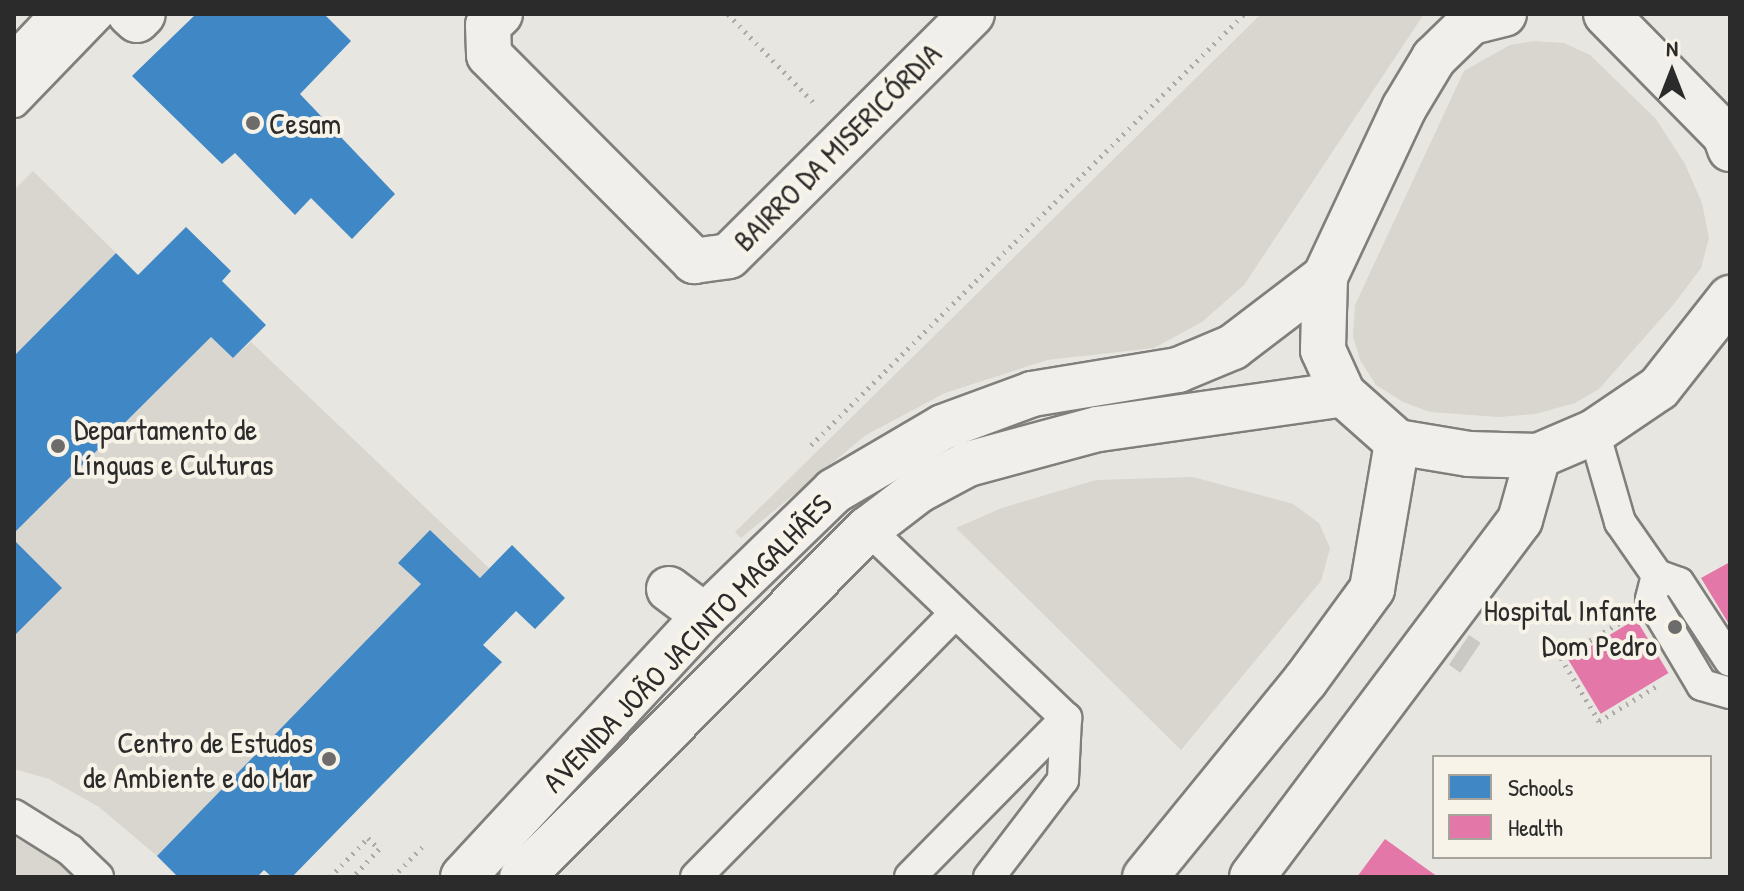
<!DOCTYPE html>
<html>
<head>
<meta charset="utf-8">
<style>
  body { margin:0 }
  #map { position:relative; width:1744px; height:891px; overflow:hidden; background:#e8e6e0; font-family:"Patrick Hand",sans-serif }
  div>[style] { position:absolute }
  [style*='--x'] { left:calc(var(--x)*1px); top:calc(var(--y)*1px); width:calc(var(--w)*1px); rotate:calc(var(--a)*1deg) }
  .green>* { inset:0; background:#d8d6ce }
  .schools>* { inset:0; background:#3f88c5 }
  .health>* { inset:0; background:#e377a8; transform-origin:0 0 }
  .building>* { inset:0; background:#cac9c4; transform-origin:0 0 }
  .path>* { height:5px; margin-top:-2.5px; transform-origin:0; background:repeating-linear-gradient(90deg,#acaba9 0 2px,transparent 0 8px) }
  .roads { filter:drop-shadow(2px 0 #807f7c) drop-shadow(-2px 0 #807f7c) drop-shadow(0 2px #807f7c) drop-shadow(0 -2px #807f7c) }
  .service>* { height:30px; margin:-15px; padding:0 15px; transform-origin:15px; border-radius:15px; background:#f0efeb }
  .pedestrian>* { height:44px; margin:-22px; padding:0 22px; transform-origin:22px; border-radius:22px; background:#f0efeb }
  .minor>* { height:44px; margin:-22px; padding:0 22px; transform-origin:22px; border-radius:22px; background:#f0efeb }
  .secondary>* { height:44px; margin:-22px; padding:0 22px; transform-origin:22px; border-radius:22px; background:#f0efeb }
  .dots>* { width:22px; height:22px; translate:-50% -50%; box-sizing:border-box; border:4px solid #f7f3e8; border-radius:50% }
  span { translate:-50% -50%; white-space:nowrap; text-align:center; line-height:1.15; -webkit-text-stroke:8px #f7f3e8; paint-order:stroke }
  .poi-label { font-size:30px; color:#2b2b2b }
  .left { translate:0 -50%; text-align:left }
  .right { translate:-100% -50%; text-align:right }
  .street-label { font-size:30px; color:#2b2b2b }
  .frame { position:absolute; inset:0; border:16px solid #2b2b2b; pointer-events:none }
  .legend { position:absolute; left:1432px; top:755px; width:280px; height:104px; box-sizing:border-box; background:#f7f3e8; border:2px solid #a5a39c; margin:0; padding:10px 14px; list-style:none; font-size:24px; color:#2b2b2b }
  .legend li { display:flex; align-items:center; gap:16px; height:40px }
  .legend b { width:40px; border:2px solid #a5a39c }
  .north { position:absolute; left:1632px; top:32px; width:80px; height:80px; -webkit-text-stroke:6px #f7f3e8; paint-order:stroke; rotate:0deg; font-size:22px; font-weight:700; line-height:32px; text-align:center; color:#2b2b2b }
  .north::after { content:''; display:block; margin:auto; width:28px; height:36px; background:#2b2b2b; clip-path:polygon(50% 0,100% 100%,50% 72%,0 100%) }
</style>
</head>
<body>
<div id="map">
  <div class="green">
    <i style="clip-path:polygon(1261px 14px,1424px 14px,1244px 285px,1202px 322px,1154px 348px,1047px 360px,945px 393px,866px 435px,741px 538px,735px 532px)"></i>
    <i style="clip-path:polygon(1534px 41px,1564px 43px,1590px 55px,1656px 119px,1685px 164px,1702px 203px,1709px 238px,1701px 268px,1674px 304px,1599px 389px,1575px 403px,1535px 414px,1499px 417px,1430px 412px,1403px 402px,1376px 385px,1360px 360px,1353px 336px,1355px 305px,1464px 71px,1510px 45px)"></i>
    <i style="clip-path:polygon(33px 171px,116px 253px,14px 356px,14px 190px)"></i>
    <i style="clip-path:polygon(211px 337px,233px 358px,251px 342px,489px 568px,480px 578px,430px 530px,421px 584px,157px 856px,99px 807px,49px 779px,14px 769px,14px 635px,62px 588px,14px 540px,14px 533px)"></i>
    <i style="clip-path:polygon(1193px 477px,1293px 504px,1319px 523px,1330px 548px,1321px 581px,1181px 750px,956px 528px,1002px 508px,1096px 480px)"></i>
    <i style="clip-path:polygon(14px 837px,66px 867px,75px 877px,14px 877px)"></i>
  </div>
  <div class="schools">
    <i style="clip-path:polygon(196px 14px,324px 14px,351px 41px,300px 94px,395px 194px,352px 239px,311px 198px,295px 215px,235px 153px,222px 164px,132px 76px)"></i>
    <i style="clip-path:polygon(186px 227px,231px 271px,222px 281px,266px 325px,233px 358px,211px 337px,14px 533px,14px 356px,116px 253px,138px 275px)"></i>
    <i style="clip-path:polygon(430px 530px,480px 578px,512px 545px,565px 598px,535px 629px,516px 611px,483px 645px,502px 662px,292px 877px,272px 877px,264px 870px,257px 877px,178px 877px,157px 856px,421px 584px,398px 563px)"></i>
    <i style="clip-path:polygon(14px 540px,62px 588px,14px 636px)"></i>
  </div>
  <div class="health">
    <i style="clip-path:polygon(1730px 562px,1730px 626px,1701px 578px)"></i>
    <i style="left:1636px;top:619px;width:63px;height:79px;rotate:59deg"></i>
    <i style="clip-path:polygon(1385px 839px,1438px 877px,1357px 877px)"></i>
  </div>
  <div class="building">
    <i style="left:1469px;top:635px;width:14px;height:36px;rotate:34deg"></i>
  </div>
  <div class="path">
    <i style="--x:728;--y:14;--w:127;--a:46"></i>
    <i style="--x:811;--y:445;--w:611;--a:-44.87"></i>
    <i style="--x:1619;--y:623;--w:68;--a:148.9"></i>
    <i style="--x:1561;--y:658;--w:74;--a:58.9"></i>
    <i style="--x:1599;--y:721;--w:66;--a:-31.3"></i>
    <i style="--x:330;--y:877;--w:54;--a:-45.7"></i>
    <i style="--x:368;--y:838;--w:16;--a:45"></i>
    <i style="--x:379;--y:849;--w:38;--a:133"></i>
    <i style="--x:393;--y:877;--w:43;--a:-45.9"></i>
  </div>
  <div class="roads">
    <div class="service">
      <i style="--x:14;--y:102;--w:122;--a:-46"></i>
      <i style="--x:1594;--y:432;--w:94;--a:73.9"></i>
      <i style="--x:1620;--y:522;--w:65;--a:55.1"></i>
      <i style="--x:1657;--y:575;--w:25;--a:104"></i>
      <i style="--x:1651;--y:599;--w:100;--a:59.3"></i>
      <i style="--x:1702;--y:685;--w:29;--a:16"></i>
      <i style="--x:868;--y:529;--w:274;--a:43.7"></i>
      <i style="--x:1066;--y:718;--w:62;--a:92.8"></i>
      <i style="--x:1063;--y:780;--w:122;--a:127.3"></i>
      <i style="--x:1657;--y:575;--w:23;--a:20"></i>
      <i style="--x:1679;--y:583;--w:93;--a:56.8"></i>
      <i style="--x:14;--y:815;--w:66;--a:32"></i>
      <i style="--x:70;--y:850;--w:39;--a:44"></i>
      <i style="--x:696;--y:877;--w:370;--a:-45.5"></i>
      <i style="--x:910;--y:877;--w:223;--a:-45.5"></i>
    </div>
    <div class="pedestrian">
      <i style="--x:130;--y:14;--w:9;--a:41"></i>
      <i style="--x:137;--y:20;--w:8;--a:-45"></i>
      <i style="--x:14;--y:68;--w:74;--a:-46.6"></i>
      <i style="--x:669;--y:589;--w:45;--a:36.9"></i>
    </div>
    <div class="minor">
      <i style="--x:500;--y:14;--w:16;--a:137"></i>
      <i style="--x:488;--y:25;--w:30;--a:88"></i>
      <i style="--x:489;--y:55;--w:291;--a:45.1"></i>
      <i style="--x:694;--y:261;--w:35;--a:-8"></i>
      <i style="--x:729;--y:256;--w:343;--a:-44.9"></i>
      <i style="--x:463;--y:877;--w:356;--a:-47.2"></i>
      <i style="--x:705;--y:616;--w:180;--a:-44.1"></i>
      <i style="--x:834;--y:491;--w:126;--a:-30.4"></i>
      <i style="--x:943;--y:427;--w:95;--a:-20.3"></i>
      <i style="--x:1032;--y:394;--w:148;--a:-9.3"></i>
      <i style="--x:1178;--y:370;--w:60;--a:-22.7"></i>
      <i style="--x:1233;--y:347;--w:116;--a:-37.3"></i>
      <i style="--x:522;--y:877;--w:491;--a:-45.2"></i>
      <i style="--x:868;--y:529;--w:64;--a:-37.4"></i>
      <i style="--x:919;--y:490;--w:55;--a:-28"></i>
      <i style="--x:968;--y:464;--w:135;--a:-15.1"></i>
      <i style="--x:1098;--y:429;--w:247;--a:-8.1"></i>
    </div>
    <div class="secondary">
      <i style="--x:1504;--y:14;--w:34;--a:166"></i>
      <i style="--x:1471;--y:22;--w:52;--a:135.8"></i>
      <i style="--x:1434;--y:58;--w:58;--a:121"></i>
      <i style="--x:1404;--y:108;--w:187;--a:115.1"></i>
      <i style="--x:1325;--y:277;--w:73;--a:91.6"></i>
      <i style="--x:1323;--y:350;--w:48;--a:65.6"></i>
      <i style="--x:1343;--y:394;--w:72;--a:41.6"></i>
      <i style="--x:1397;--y:442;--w:73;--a:9.5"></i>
      <i style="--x:1469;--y:454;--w:69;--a:1.7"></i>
      <i style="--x:1538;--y:456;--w:61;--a:-23.2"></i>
      <i style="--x:1594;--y:432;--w:78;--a:-34.1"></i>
      <i style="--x:1659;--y:388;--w:115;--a:-51.7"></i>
      <i style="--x:1606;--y:14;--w:170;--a:45.5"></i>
      <i style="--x:1725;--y:135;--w:15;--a:70"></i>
      <i style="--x:1145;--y:877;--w:253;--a:-50.8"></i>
      <i style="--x:1305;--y:681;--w:114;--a:-53.9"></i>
      <i style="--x:1372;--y:589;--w:149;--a:-80.3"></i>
      <i style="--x:1252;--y:877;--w:446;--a:-53.1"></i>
      <i style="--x:1520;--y:520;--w:66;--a:-74.3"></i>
    </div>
  </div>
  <div class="dots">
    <i style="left:253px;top:123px;background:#6d6c6a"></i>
    <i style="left:58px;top:446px;background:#6d6c6a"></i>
    <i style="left:1675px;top:627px;background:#6d6c6a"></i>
    <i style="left:329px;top:759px;background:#6d6c6a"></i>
  </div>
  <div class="poi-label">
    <span class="left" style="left:269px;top:123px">Cesam</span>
    <span class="left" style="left:74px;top:446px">Departamento de<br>Línguas e Culturas</span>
    <span class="right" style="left:1657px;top:627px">Hospital Infante<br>Dom Pedro</span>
    <span class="right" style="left:313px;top:759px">Centro de Estudos<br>de Ambiente e do Mar</span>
  </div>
  <div class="street-label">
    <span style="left:837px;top:147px;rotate:-45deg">BAIRRO DA MISERICÓRDIA</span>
    <span style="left:687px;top:643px;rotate:-46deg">AVENIDA JOÃO JACINTO MAGALHÃES</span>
  </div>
  <div class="frame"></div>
  <ul class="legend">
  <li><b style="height:22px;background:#3f88c5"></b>Schools</li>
  <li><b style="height:22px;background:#e377a8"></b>Health</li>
  </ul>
  <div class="north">N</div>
</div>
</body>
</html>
